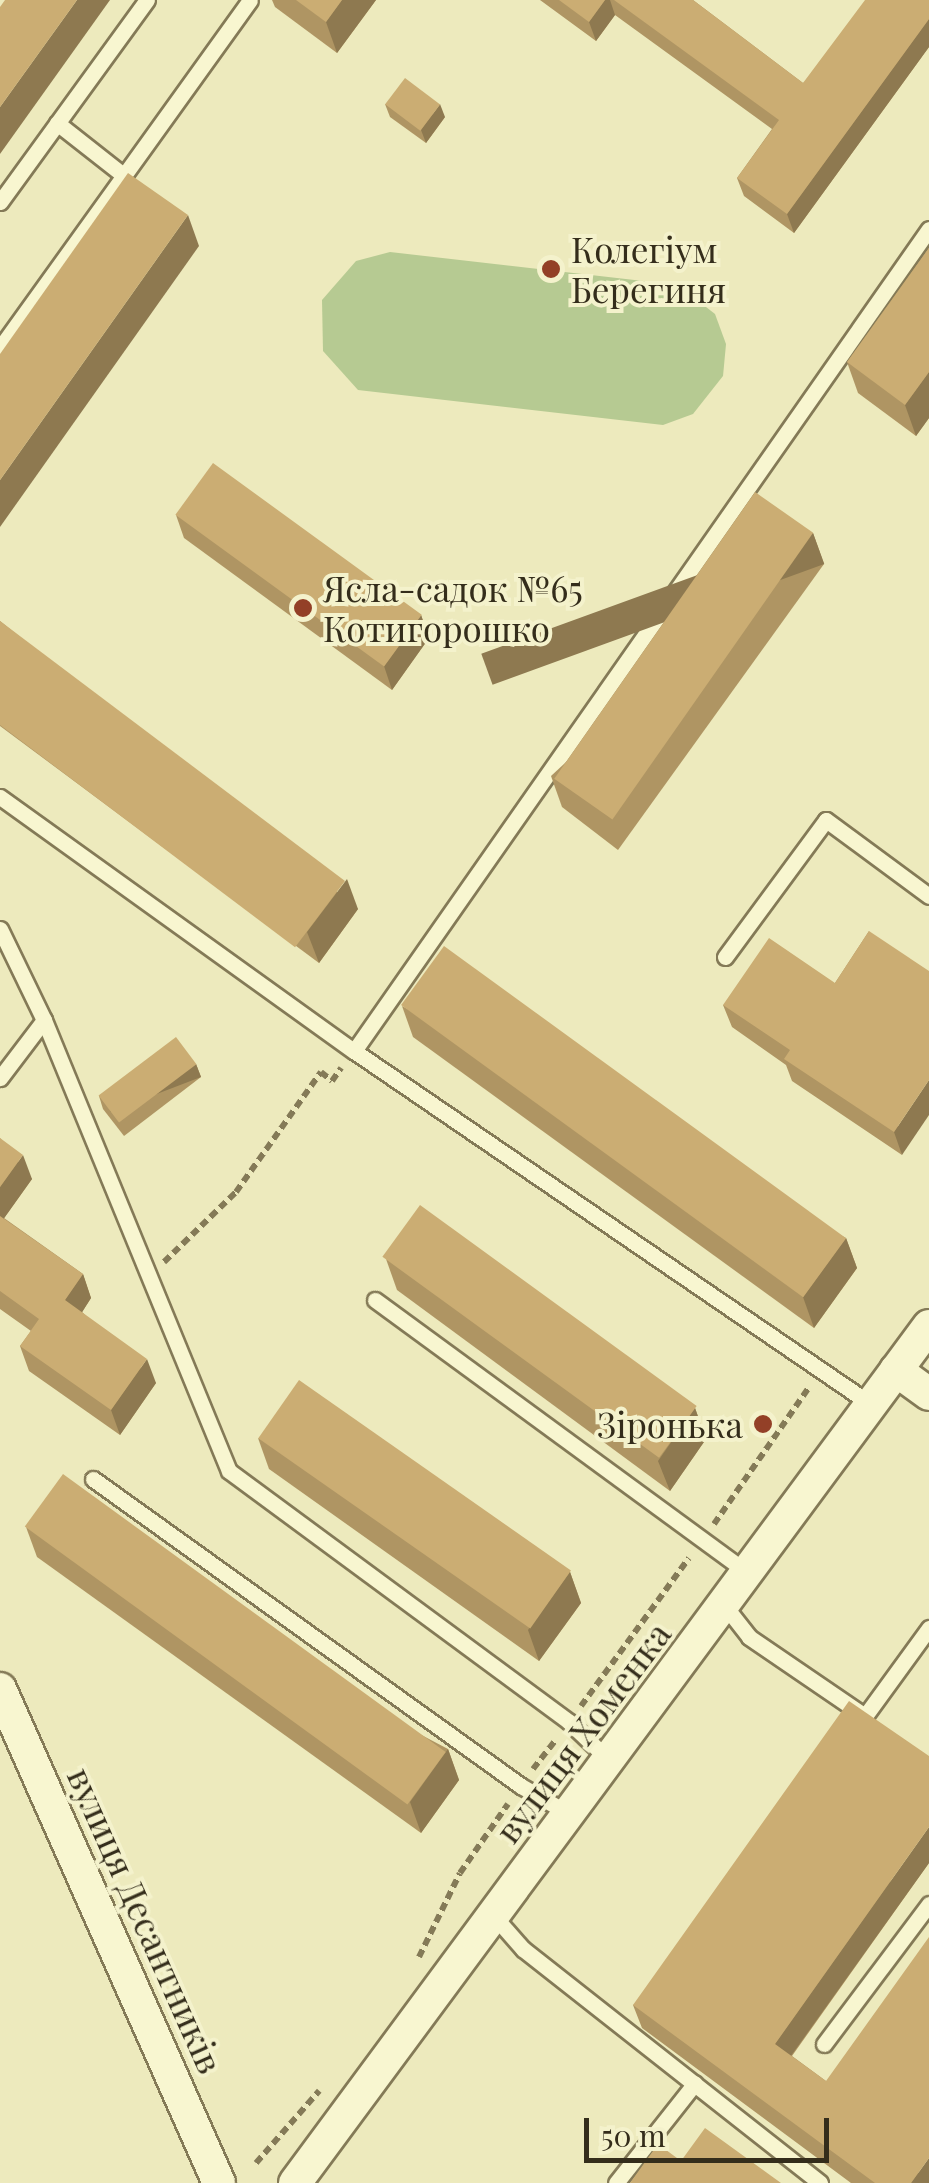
<!DOCTYPE html>
<html>
<head>
<meta charset="utf-8">
<style>
  body { margin:0 }
  #map { position:relative; width:929px; height:2183px; overflow:hidden; background:#edeabd; font-family:"Playfair Display",serif }
  div>[style] { position:absolute }
  [style*='--x'] { left:calc(var(--x)*1px); top:calc(var(--y)*1px); width:calc(var(--w)*1px); rotate:calc(var(--a)*1deg) }
  .green>* { inset:0; background:#b6ca92 }
  .path>* { height:6px; margin-top:-3px; transform-origin:0; background:repeating-linear-gradient(90deg,#847a57 0 8px,transparent 0 13px) }
  .roads { filter:drop-shadow(2px 0 #847a57) drop-shadow(-2px 0 #847a57) drop-shadow(0 2px #847a57) drop-shadow(0 -2px #847a57) }
  .lane>* { height:15px; margin:-7.5px; padding:0 7.5px; transform-origin:7.5px; border-radius:7.5px; background:#f8f6d0 }
  .street>* { height:32px; margin:-16px; padding:0 16px; transform-origin:16px; border-radius:16px; background:#f8f6d0 }
  .wall>* { inset:0; background:#af9563 }
  .shaded-wall>* { inset:0; background:#8e7950; transform-origin:0 0 }
  .building>* { inset:0; background:#cbad73; transform-origin:0 0 }
  .dots>* { width:28px; height:28px; translate:-50% -50%; box-sizing:border-box; border:5px solid #f4f2cc; border-radius:50% }
  span { translate:-50% -50%; white-space:nowrap; text-align:center; line-height:1.15; -webkit-text-stroke:8px #f4f2cc; paint-order:stroke }
  .poi-label { font-size:35px; color:#342d1b }
  .left { translate:0 -50%; text-align:left }
  .right { translate:-100% -50%; text-align:right }
  .street-label { font-size:35px; color:#342d1b }
  .scale { position:absolute; left:584px; top:2118px; width:245px; height:45px; box-sizing:border-box; border:5px solid #342d1b; border-top:0; padding-left:12px; font-size:30px; line-height:35px; white-space:nowrap; color:#342d1b; -webkit-text-stroke:8px #f4f2cc; paint-order:stroke }
</style>
</head>
<body>
<div id="map">
  <div class="green">
    <i style="clip-path:polygon(390px 252px,678px 285px,715px 314px,726px 344px,723px 376px,693px 414px,663px 425px,358px 390px,323px 351px,322px 300px,356px 261px)"></i>
  </div>
  <div class="path">
    <i style="--x:164;--y:1262;--w:100;--a:-44.2"></i>
    <i style="--x:236;--y:1192;--w:147;--a:-54.7"></i>
    <i style="--x:321;--y:1072;--w:14;--a:39"></i>
    <i style="--x:332;--y:1081;--w:16;--a:-55"></i>
    <i style="--x:714;--y:1524;--w:168;--a:-55.2"></i>
    <i style="--x:581;--y:1706;--w:183;--a:-53.9"></i>
    <i style="--x:533;--y:1769;--w:37;--a:-52"></i>
    <i style="--x:419;--y:1957;--w:93;--a:-64"></i>
    <i style="--x:460;--y:1873;--w:84;--a:-55.2"></i>
    <i style="--x:256;--y:2163;--w:96;--a:-48.8"></i>
  </div>
  <div class="roads">
    <div class="lane">
      <i style="--x:57;--y:123;--w:84;--a:38.2"></i>
      <i style="--x:0;--y:202;--w:250;--a:-54"></i>
      <i style="--x:0;--y:348;--w:428;--a:-54.3"></i>
      <i style="--x:0;--y:797;--w:436;--a:35.7"></i>
      <i style="--x:354;--y:1051;--w:627;--a:34.35"></i>
      <i style="--x:0;--y:929;--w:101;--a:64.2"></i>
      <i style="--x:44;--y:1020;--w:73;--a:127.2"></i>
      <i style="--x:725;--y:957;--w:170;--a:-53.6"></i>
      <i style="--x:826;--y:820;--w:128;--a:36.4"></i>
      <i style="--x:44;--y:1020;--w:487;--a:67.7"></i>
      <i style="--x:229;--y:1471;--w:423;--a:36.4"></i>
      <i style="--x:569;--y:1722;--w:55;--a:43.5"></i>
      <i style="--x:354;--y:1051;--w:1003;--a:-55.03"></i>
      <i style="--x:375;--y:1300;--w:462;--a:36.2"></i>
      <i style="--x:93;--y:1479;--w:527;--a:35.65"></i>
      <i style="--x:521;--y:1786;--w:58;--a:30.1"></i>
      <i style="--x:725;--y:1606;--w:39;--a:52"></i>
      <i style="--x:749;--y:1637;--w:137;--a:34.3"></i>
      <i style="--x:865;--y:1716;--w:109;--a:-54"></i>
      <i style="--x:494;--y:1916;--w:44;--a:48.7"></i>
      <i style="--x:523;--y:1949;--w:378;--a:38.2"></i>
      <i style="--x:824;--y:2044;--w:175;--a:-53.1"></i>
      <i style="--x:616;--y:2183;--w:127;--a:-51.7"></i>
    </div>
    <div class="street">
      <i style="--x:896;--y:1370;--w:41;--a:36"></i>
      <i style="--x:0;--y:1689;--w:540;--a:66.09"></i>
      <i style="--x:295;--y:2183;--w:1066;--a:-53.51"></i>
    </div>
  </div>
  <div class="wall">
    <i style="clip-path:polygon(272px 0,376px 0,337px 53px,275px 7px)"></i>
    <i style="clip-path:polygon(540px 0,693px 0,803px 83px,929px 0,929px 47px,794px 233px,744px 196px,737px 178px,772px 129px,615px 15px,596px 41px)"></i>
    <i style="clip-path:polygon(385px 104px,445px 117px,426px 143px,390px 117px)"></i>
    <i style="clip-path:polygon(929px 248px,929px 418px,916px 436px,858px 393px,847px 362px)"></i>
    <i style="clip-path:polygon(176px 515px,421px 615px,429px 638px,392px 690px,184px 538px)"></i>
    <i style="clip-path:polygon(813px 533px,824px 564px,618px 850px,562px 807px,551px 776px)"></i>
    <i style="clip-path:polygon(0 621px,358px 909px,319px 963px,0 726px)"></i>
    <i style="clip-path:polygon(869px 931px,902px 1155px,792px 1081px,786px 1065px,732px 1027px,723px 1005px,835px 983px)"></i>
    <i style="clip-path:polygon(402px 1006px,846px 1238px,857px 1268px,814px 1328px,413px 1037px)"></i>
    <i style="clip-path:polygon(196px 1064px,201px 1077px,124px 1136px,103px 1109px,99px 1096px)"></i>
    <i style="clip-path:polygon(0 1138px,32px 1179px,4px 1218px,83px 1274px,91px 1298px,82px 1312px,156px 1383px,120px 1435px,29px 1371px,20px 1346px,31px 1331px,0 1309px)"></i>
    <i style="clip-path:polygon(386px 1259px,695px 1408px,706px 1439px,670px 1491px,397px 1290px)"></i>
    <i style="clip-path:polygon(258px 1438px,570px 1572px,581px 1603px,539px 1661px,269px 1469px)"></i>
    <i style="clip-path:polygon(26px 1527px,448px 1749px,459px 1780px,421px 1833px,37px 1557px)"></i>
    <i style="clip-path:polygon(929px 1863px,792px 2056px,826px 2081px,929px 2183px,851px 2183px,642px 2028px,633px 2005px)"></i>
  </div>
  <div class="shaded-wall">
    <i style="clip-path:polygon(77px 0,110px 0,0 154px,0 107px)"></i>
    <i style="clip-path:polygon(342px 0,376px 0,337px 53px,326px 22px)"></i>
    <i style="clip-path:polygon(605px 0,610px 0,615px 15px,596px 41px,589px 22px)"></i>
    <i style="clip-path:polygon(929px 19px,929px 47px,794px 233px,787px 214px)"></i>
    <i style="clip-path:polygon(440px 104px,445px 117px,426px 143px,421px 130px)"></i>
    <i style="clip-path:polygon(188px 215px,199px 246px,0 527px,0 480px)"></i>
    <i style="clip-path:polygon(929px 372px,929px 418px,916px 436px,905px 405px)"></i>
    <i style="left:813px;top:533px;width:33px;height:353px;rotate:70deg"></i>
    <i style="clip-path:polygon(421px 615px,429px 638px,392px 690px,384px 666px)"></i>
    <i style="clip-path:polygon(347px 879px,358px 909px,319px 963px,307px 932px)"></i>
    <i style="left:196px;top:1064px;width:14px;height:97px;rotate:69deg"></i>
    <i style="clip-path:polygon(929px 1080px,929px 1115px,902px 1155px,894px 1132px)"></i>
    <i style="clip-path:polygon(23px 1155px,32px 1179px,0 1224px,0 1187px)"></i>
    <i style="clip-path:polygon(846px 1238px,857px 1268px,814px 1328px,803px 1297px)"></i>
    <i style="clip-path:polygon(83px 1274px,91px 1298px,74px 1325px,65px 1300px)"></i>
    <i style="clip-path:polygon(147px 1359px,156px 1383px,120px 1435px,111px 1410px)"></i>
    <i style="clip-path:polygon(695px 1408px,706px 1439px,670px 1491px,658px 1461px)"></i>
    <i style="clip-path:polygon(570px 1572px,581px 1603px,539px 1661px,528px 1630px)"></i>
    <i style="clip-path:polygon(448px 1749px,459px 1780px,421px 1833px,410px 1802px)"></i>
    <i style="clip-path:polygon(929px 1827px,929px 1863px,783px 2067px,775px 2044px)"></i>
    <i style="clip-path:polygon(929px 2158px,929px 2183px,911px 2183px)"></i>
  </div>
  <div class="building">
    <i style="clip-path:polygon(5px 0,77px 0,0 107px,0 7px)"></i>
    <i style="clip-path:polygon(296px 0,342px 0,326px 22px)"></i>
    <i style="clip-path:polygon(559px 0,605px 0,589px 22px)"></i>
    <i style="clip-path:polygon(614px 0,693px 0,803px 83px,865px 0,929px 0,929px 19px,787px 214px,737px 178px,779px 120px)"></i>
    <i style="left:405px;top:78px;width:44px;height:33px;rotate:37deg"></i>
    <i style="clip-path:polygon(128px 173px,188px 215px,0 480px,0 354px)"></i>
    <i style="clip-path:polygon(929px 248px,929px 372px,905px 405px,847px 362px)"></i>
    <i style="left:213px;top:463px;width:258px;height:64px;rotate:36deg"></i>
    <i style="left:755px;top:492px;width:71px;height:350px;rotate:35deg"></i>
    <i style="left:0;top:621px;width:432px;height:83px;rotate:37deg"></i>
    <i style="clip-path:polygon(869px 931px,929px 971px,929px 1080px,894px 1132px,784px 1059px,790px 1050px,723px 1005px,769px 938px,835px 983px)"></i>
    <i style="left:444px;top:946px;width:497px;height:73px;rotate:36deg"></i>
    <i style="left:176px;top:1037px;width:34px;height:97px;rotate:53deg"></i>
    <i style="clip-path:polygon(0 1138px,23px 1155px,0 1187px)"></i>
    <i style="left:420px;top:1205px;width:342px;height:64px;rotate:36deg"></i>
    <i style="clip-path:polygon(0 1216px,83px 1274px,65px 1300px,147px 1359px,111px 1410px,20px 1346px,39px 1319px,0 1291px)"></i>
    <i style="left:299px;top:1380px;width:332px;height:71px;rotate:35deg"></i>
    <i style="left:63px;top:1474px;width:473px;height:65px;rotate:36deg"></i>
    <i style="clip-path:polygon(849px 1701px,929px 1756px,929px 1827px,775px 2044px,826px 2081px,929px 1937px,929px 2158px,911px 2183px,875px 2183px,633px 2005px)"></i>
    <i style="clip-path:polygon(705px 2128px,781px 2183px,630px 2183px,658px 2144px,681px 2161px)"></i>
  </div>
  <div class="dots">
    <i style="left:551px;top:269px;background:#934027"></i>
    <i style="left:303px;top:608px;background:#934027"></i>
    <i style="left:763px;top:1424px;background:#934027"></i>
  </div>
  <div class="poi-label">
    <span class="left" style="left:571px;top:269px">Колегіум<br>Берегиня</span>
    <span class="left" style="left:323px;top:608px">Ясла-садок №65<br>Котигорошко</span>
    <span class="right" style="left:743px;top:1424px">Зіронька</span>
  </div>
  <div class="street-label">
    <span style="left:582px;top:1732px;rotate:-53deg">вулиця Хоменка</span>
    <span style="left:146px;top:1920px;rotate:66deg">вулиця Десантників</span>
  </div>
  <div class="scale">50 m</div>
</div>
</body>
</html>
